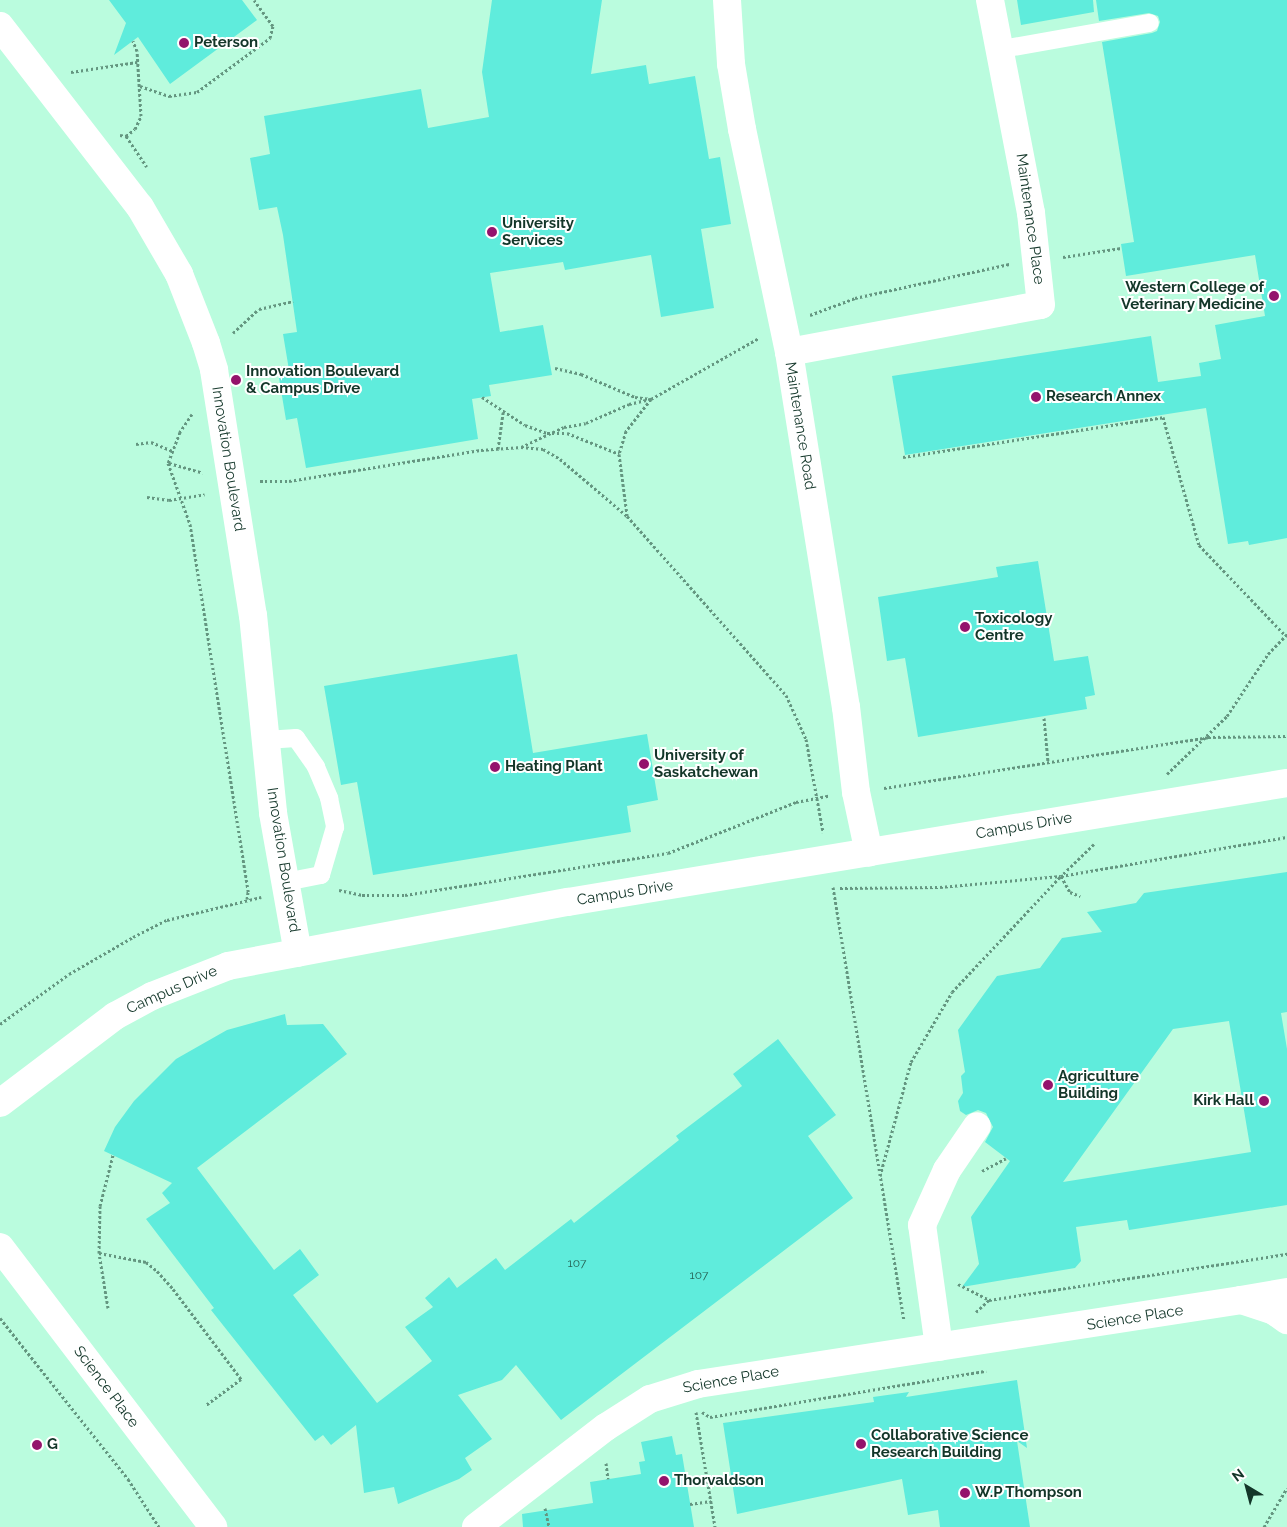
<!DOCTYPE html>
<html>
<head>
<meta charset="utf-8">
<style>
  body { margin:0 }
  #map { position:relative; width:1287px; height:1527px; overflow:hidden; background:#bafcde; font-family:Raleway,sans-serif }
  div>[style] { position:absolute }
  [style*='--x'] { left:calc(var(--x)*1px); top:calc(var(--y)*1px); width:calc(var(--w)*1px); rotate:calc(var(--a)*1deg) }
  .building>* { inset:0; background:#5fecdc }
  .path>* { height:3px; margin-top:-1.5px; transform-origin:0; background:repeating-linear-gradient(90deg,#649680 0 2.5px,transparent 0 5px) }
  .service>* { height:18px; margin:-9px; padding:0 9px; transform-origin:9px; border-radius:9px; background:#fff }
  .minor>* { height:28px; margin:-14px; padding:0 14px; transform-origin:14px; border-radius:14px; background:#fff }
  .dots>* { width:14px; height:14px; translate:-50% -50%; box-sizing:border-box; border:2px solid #fff; border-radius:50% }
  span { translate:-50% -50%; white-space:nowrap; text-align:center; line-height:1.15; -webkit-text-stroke:4px #fff; paint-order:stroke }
  .number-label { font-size:12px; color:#266456 }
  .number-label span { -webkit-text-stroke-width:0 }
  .poi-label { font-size:15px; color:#133629; font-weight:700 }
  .left { translate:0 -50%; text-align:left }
  .right { translate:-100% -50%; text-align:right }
  .street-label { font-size:15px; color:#133629 }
  .north { position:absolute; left:1222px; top:1462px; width:50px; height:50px; -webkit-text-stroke:4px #fff; paint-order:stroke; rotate:323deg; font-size:14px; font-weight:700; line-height:20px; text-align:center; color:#133629 }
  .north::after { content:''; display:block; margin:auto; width:18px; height:22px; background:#133629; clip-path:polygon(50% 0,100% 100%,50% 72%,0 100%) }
</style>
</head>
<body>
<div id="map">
  <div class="building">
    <i style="clip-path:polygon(109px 0,242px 0,257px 20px,170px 84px,138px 37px,114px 55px,126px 23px)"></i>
    <i style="clip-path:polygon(492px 0,602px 0,591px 74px,646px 65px,649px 84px,695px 76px,709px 159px,720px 157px,731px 224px,701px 229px,714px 308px,661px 317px,651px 255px,565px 270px,563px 262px,490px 273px,500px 332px,543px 325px,552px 375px,489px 385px,491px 396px,472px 399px,478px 439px,306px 468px,297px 418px,286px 420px,278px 372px,289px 370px,283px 334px,297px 332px,283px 235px,277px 207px,259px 210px,250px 158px,270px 154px,264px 116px,421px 89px,428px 128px,489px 117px,482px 72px)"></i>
    <i style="clip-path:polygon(1017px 0,1093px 0,1094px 12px,1021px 25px)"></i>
    <i style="clip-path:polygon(1096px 0,1287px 0,1287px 538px,1249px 545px,1248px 541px,1228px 544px,1206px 408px,905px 455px,892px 376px,1151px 336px,1158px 382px,1201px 376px,1199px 363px,1221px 359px,1215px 325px,1265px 316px,1255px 255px,1126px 276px,1121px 244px,1134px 242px,1102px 42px,1152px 33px,1157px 31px,1160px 22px,1158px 16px,1149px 13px,1099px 21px)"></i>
    <i style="clip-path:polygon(1038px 561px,1054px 661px,1088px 656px,1095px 695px,1085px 697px,1087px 709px,918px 737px,905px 658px,887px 661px,878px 597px,998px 577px,996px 567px)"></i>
    <i style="clip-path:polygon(517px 654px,533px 753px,647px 734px,658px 800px,627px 806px,631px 832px,373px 875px,357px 782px,341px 785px,324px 686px)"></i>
    <i style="clip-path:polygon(evenodd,1287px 872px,1287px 1012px,1281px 1013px,1287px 1049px,1287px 1205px,1129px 1230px,1127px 1220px,1076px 1227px,1081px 1261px,1075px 1268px,962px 1287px,979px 1264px,971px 1217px,1010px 1161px,985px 1142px,993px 1127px,986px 1113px,978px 1110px,966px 1115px,960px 1111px,958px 1101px,963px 1093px,961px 1076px,965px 1072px,958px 1030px,997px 976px,1040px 968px,1062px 938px,1102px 932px,1087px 912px,1136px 903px,1144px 893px,1287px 872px,1229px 1021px,1251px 1152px,1063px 1182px,1173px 1029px,1229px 1021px)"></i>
    <i style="clip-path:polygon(285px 1014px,287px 1025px,323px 1024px,347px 1054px,197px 1168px,274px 1270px,300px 1249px,319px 1275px,293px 1295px,377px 1403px,432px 1361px,405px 1327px,433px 1307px,425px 1298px,449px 1277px,457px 1288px,496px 1258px,505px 1270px,571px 1219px,574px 1223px,679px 1140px,676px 1136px,742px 1086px,733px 1074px,778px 1039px,836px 1115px,808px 1136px,853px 1198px,561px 1420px,516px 1365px,502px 1380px,458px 1395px,492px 1439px,465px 1458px,472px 1470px,459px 1479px,398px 1504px,394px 1487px,364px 1493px,356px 1425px,331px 1445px,323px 1435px,315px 1441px,211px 1310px,214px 1308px,146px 1219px,170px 1203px,162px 1193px,172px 1183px,104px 1151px,115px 1127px,134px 1101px,176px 1059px,227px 1030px)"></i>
    <i style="clip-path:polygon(1017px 1380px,1027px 1448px,1017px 1441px,1030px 1527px,940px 1527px,938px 1510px,908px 1515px,902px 1479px,737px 1514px,723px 1423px,874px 1402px,873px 1397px,909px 1392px,906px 1397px)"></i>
    <i style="clip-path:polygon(672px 1436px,676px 1455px,682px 1454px,694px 1527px,523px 1527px,522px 1514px,593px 1503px,590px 1482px,641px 1474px,639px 1462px,645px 1461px,641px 1442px)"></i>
  </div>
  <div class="path">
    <i style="--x:71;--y:72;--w:67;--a:-8.6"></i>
    <i style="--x:140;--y:86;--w:31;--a:19"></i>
    <i style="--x:169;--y:96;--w:28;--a:-8"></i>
    <i style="--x:197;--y:92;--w:91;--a:-36.5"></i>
    <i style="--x:270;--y:38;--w:12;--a:-76"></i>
    <i style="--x:273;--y:26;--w:32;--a:-126"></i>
    <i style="--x:120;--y:135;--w:6;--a:9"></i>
    <i style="--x:126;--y:136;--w:37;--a:56"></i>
    <i style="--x:126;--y:136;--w:11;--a:-38"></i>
    <i style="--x:135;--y:129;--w:14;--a:-65"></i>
    <i style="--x:141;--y:116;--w:65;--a:-93.5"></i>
    <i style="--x:137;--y:51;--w:11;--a:-112"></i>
    <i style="--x:1063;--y:257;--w:59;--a:-8.8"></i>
    <i style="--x:810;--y:315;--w:48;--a:-20.7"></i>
    <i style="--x:855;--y:298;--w:158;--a:-12.4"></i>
    <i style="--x:233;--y:333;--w:35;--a:-43"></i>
    <i style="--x:259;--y:309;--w:35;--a:-13"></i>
    <i style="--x:555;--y:368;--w:27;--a:13"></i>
    <i style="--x:581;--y:374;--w:59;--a:23.1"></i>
    <i style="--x:635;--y:397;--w:16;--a:7"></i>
    <i style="--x:651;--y:399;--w:41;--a:128"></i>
    <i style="--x:626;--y:431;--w:24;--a:107"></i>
    <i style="--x:619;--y:454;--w:62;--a:82.5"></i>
    <i style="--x:482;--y:397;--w:51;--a:33.1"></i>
    <i style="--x:525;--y:425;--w:23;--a:20"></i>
    <i style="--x:547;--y:433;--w:20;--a:0"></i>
    <i style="--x:567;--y:433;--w:56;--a:22"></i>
    <i style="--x:192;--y:414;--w:22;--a:124"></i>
    <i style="--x:180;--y:432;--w:33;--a:111"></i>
    <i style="--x:168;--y:463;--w:65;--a:70.2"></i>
    <i style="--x:190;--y:524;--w:373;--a:81"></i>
    <i style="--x:248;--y:892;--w:7;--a:98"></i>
    <i style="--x:136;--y:444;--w:15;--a:-8"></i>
    <i style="--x:151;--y:442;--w:23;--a:23"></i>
    <i style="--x:521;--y:447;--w:47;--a:-24.9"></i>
    <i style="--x:564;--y:427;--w:22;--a:-10"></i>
    <i style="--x:586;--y:423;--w:47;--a:-23.8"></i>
    <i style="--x:629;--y:404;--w:23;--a:-13"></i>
    <i style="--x:651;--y:399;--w:124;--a:-29.5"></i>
    <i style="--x:498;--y:449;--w:37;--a:-82"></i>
    <i style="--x:903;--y:457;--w:263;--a:-8.7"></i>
    <i style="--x:1163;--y:417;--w:133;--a:74.3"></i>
    <i style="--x:1199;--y:545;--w:124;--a:46.3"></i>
    <i style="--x:169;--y:463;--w:35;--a:16"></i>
    <i style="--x:260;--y:481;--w:29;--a:0"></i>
    <i style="--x:289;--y:481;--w:194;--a:-9.2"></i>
    <i style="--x:481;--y:450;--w:40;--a:-4.3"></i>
    <i style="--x:521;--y:447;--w:22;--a:5"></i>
    <i style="--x:543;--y:449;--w:20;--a:30"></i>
    <i style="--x:560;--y:459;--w:88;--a:40.4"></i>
    <i style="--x:627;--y:516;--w:239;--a:48.4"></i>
    <i style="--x:786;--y:695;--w:48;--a:65.6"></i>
    <i style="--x:806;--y:739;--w:95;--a:79.6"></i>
    <i style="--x:147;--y:497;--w:22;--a:8"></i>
    <i style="--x:169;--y:500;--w:36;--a:-9"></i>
    <i style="--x:1044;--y:718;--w:44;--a:84.8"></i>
    <i style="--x:1167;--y:774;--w:83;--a:-44"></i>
    <i style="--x:1227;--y:716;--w:74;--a:-56.5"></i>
    <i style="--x:1268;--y:654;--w:28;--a:-46"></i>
    <i style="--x:884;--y:788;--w:328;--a:-8.9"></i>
    <i style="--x:1208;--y:737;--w:79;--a:-0.7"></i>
    <i style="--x:1094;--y:844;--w:46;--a:135.9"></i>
    <i style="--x:1061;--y:876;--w:229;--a:-9.8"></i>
    <i style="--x:1061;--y:876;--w:18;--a:61"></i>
    <i style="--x:1070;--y:892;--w:11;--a:22"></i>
    <i style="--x:833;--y:887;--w:439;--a:80.7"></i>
    <i style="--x:840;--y:888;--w:100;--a:-0.6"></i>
    <i style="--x:940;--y:887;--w:121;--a:-5.2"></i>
    <i style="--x:339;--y:890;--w:24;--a:12"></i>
    <i style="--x:362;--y:895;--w:43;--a:0"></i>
    <i style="--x:405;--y:895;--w:266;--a:-9.1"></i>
    <i style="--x:668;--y:853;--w:138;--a:-21.7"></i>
    <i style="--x:796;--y:802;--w:33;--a:-11"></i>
    <i style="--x:0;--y:1024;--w:85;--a:-35.9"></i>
    <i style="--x:69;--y:974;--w:74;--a:-30"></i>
    <i style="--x:133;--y:937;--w:38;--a:-27"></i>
    <i style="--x:167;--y:920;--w:97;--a:-13.7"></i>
    <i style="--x:982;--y:1171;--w:27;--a:-28"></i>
    <i style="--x:880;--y:1176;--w:118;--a:-74.8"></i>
    <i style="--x:911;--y:1062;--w:81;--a:-59.6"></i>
    <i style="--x:952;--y:992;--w:159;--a:-46.8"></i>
    <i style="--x:99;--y:1253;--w:48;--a:10.8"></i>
    <i style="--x:146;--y:1262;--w:14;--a:39"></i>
    <i style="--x:157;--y:1271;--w:24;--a:48"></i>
    <i style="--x:173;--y:1289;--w:113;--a:52.9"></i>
    <i style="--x:241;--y:1379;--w:44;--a:143.4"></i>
    <i style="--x:958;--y:1284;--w:35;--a:27"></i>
    <i style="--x:108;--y:1308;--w:56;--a:-99.3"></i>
    <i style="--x:99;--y:1253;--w:47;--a:-88.8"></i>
    <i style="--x:100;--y:1206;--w:53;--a:-75.7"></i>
    <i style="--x:976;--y:1312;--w:18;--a:-43"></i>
    <i style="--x:989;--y:1300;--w:302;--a:-8.8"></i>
    <i style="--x:0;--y:1318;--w:206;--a:51.5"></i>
    <i style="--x:128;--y:1479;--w:57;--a:57.1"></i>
    <i style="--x:696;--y:1412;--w:117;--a:80.6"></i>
    <i style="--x:702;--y:1412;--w:9;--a:32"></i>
    <i style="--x:710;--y:1417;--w:280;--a:-9.5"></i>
    <i style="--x:606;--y:1463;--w:16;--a:83"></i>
    <i style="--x:690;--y:1504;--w:21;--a:-8"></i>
    <i style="--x:545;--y:1508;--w:19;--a:78"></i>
    <i style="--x:1264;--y:1527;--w:45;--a:-59.5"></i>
  </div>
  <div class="service">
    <i style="--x:1002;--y:49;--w:150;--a:-10"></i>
    <i style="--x:266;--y:740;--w:30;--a:-4"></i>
    <i style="--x:296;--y:738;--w:35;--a:55"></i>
    <i style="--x:316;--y:767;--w:34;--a:67"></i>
    <i style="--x:329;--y:798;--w:30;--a:78"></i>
    <i style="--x:335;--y:827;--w:50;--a:106.3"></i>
    <i style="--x:321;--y:875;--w:37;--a:169"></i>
  </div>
  <div class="minor">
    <i style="--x:727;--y:0;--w:64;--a:86.4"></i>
    <i style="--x:731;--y:64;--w:66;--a:80.4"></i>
    <i style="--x:742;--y:129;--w:228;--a:78.1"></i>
    <i style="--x:789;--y:352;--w:360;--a:80.9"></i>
    <i style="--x:846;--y:707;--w:86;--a:83.3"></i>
    <i style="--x:856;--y:792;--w:62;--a:78"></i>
    <i style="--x:0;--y:26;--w:229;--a:52.3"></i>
    <i style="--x:140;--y:207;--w:78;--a:59.8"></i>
    <i style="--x:179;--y:274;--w:74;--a:68.6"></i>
    <i style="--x:206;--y:343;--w:28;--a:73"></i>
    <i style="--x:214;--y:370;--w:248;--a:81"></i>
    <i style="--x:253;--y:615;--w:199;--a:84.2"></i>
    <i style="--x:273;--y:813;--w:142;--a:79.9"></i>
    <i style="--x:789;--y:352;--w:256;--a:-10.6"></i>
    <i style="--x:1041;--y:305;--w:93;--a:-96.2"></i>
    <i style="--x:1031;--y:213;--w:217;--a:-100.9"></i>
    <i style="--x:0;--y:1103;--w:144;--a:-37.1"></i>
    <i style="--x:115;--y:1016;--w:42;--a:-28.4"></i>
    <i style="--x:152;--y:996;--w:82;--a:-21.5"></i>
    <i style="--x:228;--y:966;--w:346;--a:-10.7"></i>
    <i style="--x:568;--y:902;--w:729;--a:-9.4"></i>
    <i style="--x:0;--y:1247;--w:352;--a:52.7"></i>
    <i style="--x:1287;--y:1292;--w:47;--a:170.1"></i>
    <i style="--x:1241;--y:1300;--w:35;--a:18"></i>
    <i style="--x:1274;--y:1311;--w:16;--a:35"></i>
    <i style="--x:939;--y:1347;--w:123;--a:-97.9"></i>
    <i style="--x:922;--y:1225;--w:60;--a:-65.6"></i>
    <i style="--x:947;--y:1170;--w:53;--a:-55.7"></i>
    <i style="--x:476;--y:1527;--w:164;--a:-37.6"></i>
    <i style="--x:606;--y:1427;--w:52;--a:-32.5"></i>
    <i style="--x:650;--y:1399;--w:50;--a:-17.4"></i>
    <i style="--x:698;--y:1384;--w:549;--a:-8.79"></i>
  </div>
  <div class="dots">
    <i style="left:184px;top:43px;background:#94136c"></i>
    <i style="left:492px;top:232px;background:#94136c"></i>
    <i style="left:1274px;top:296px;background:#94136c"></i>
    <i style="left:236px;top:380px;background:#94136c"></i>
    <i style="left:1036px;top:397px;background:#94136c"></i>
    <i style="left:965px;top:627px;background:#94136c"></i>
    <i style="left:644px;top:764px;background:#94136c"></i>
    <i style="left:495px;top:767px;background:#94136c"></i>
    <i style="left:1048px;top:1085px;background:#94136c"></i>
    <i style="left:1264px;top:1101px;background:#94136c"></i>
    <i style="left:861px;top:1444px;background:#94136c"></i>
    <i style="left:37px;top:1445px;background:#94136c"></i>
    <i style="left:664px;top:1481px;background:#94136c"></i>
    <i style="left:965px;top:1493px;background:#94136c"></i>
  </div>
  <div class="number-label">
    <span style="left:577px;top:1264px">107</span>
    <span style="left:699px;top:1276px">107</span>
  </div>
  <div class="poi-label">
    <span class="left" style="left:194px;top:43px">Peterson</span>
    <span class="left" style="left:502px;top:232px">University<br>Services</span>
    <span class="right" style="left:1264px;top:296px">Western College of<br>Veterinary Medicine</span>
    <span class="left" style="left:246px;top:380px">Innovation Boulevard<br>&amp; Campus Drive</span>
    <span class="left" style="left:1046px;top:397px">Research Annex</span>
    <span class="left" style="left:975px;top:627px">Toxicology<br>Centre</span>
    <span class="left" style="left:654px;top:764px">University of<br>Saskatchewan</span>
    <span class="left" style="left:505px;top:767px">Heating Plant</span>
    <span class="left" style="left:1058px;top:1085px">Agriculture<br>Building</span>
    <span class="right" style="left:1254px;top:1101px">Kirk Hall</span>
    <span class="left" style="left:871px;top:1444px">Collaborative Science<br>Research Building</span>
    <span class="left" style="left:47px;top:1445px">G</span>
    <span class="left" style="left:674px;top:1481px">Thorvaldson</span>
    <span class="left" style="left:975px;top:1493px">W.P Thompson</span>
  </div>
  <div class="street-label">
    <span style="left:1030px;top:219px;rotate:82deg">Maintenance Place</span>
    <span style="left:800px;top:426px;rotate:81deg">Maintenance Road</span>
    <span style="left:228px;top:459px;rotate:81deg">Innovation Boulevard</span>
    <span style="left:1024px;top:826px;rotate:-10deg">Campus Drive</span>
    <span style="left:283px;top:860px;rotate:81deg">Innovation Boulevard</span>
    <span style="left:625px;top:893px;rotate:-9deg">Campus Drive</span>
    <span style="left:172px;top:990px;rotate:-24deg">Campus Drive</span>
    <span style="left:1135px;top:1318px;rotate:-9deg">Science Place</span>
    <span style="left:731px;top:1380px;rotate:-10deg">Science Place</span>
    <span style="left:106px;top:1387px;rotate:53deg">Science Place</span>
  </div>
  <div class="north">N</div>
</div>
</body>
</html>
